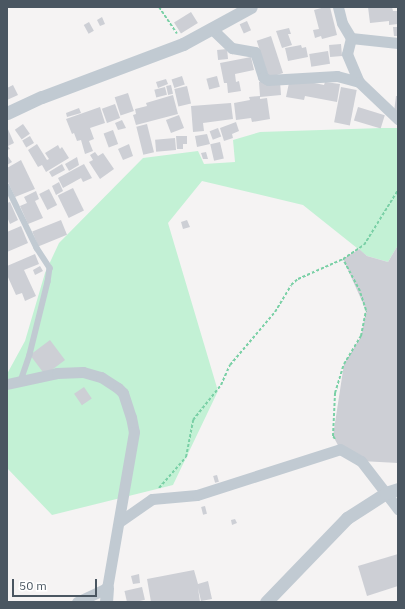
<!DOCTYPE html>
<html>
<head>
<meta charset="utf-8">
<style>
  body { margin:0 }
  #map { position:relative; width:405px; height:609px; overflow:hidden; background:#f5f3f3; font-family:"IBM Plex Sans",sans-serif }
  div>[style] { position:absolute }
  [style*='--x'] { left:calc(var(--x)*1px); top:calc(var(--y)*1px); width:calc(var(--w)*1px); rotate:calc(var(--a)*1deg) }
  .green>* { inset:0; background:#c3f1d5 }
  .building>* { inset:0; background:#cdcfd5; transform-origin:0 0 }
  .path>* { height:2px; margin-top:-1px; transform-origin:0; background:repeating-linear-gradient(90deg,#7ad0a6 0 3px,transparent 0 5px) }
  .service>* { height:5.5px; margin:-2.75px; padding:0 2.75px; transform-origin:2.75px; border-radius:2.75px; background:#c1cad2 }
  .minor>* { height:11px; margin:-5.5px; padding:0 5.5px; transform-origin:5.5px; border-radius:5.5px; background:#c1cad2 }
  .tertiary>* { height:13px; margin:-6.5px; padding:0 6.5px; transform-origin:6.5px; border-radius:6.5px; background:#c1cad2 }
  span { translate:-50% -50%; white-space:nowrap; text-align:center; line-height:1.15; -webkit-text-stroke:3px #fff; paint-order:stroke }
  .frame { position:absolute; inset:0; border:8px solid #4a5661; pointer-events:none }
  .scale { position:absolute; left:12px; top:579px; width:85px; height:18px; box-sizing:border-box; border:2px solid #4a5661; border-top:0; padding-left:5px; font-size:12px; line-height:14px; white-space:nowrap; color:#4a5661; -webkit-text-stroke:3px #fff; paint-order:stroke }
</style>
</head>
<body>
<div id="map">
  <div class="green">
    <i style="clip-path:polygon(382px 128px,398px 128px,398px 245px,388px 262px,367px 256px,303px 205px,202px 181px,168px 223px,218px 391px,173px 485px,52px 515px,7px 468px,7px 374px,25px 341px,45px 273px,59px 243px,143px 158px,198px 151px,204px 164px,235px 162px,233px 140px,260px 132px)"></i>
  </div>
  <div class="building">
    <i style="clip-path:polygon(325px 7px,330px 7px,337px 35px,322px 39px,321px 36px,315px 38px,313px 30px,319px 29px,314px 10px)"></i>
    <i style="clip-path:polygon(368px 7px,392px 7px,393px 11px,397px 11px,398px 24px,389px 25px,389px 21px,370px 23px)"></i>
    <i style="left:191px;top:12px;width:13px;height:20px;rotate:58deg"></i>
    <i style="clip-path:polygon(102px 17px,105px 24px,100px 26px,97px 20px)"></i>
    <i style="left:247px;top:21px;width:10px;height:8px;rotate:66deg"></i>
    <i style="left:89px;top:22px;width:10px;height:6px;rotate:61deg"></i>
    <i style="clip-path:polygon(393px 27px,398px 27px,398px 36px,394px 36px)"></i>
    <i style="clip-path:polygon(289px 28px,291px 34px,288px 34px,292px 45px,282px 48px,276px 31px)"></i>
    <i style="left:271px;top:36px;width:39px;height:15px;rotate:72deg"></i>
    <i style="left:341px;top:44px;width:12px;height:12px;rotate:85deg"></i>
    <i style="clip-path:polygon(301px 45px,302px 48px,306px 47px,308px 57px,288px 61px,285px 48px)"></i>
    <i style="left:227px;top:49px;width:10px;height:10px;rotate:84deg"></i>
    <i style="left:328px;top:51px;width:13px;height:19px;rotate:81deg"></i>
    <i style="clip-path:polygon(251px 57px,254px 70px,235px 74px,236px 82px,239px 81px,241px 91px,228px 93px,227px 83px,224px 83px,220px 63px)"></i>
    <i style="left:182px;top:76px;width:9px;height:11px;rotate:72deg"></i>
    <i style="left:217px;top:76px;width:11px;height:11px;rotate:75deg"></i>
    <i style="clip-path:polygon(290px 78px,324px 85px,325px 82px,340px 84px,337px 102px,305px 96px,304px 100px,286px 97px)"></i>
    <i style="clip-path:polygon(166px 79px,168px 84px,158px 88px,156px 82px)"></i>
    <i style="clip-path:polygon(280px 81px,281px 95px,260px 97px,260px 99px,267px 98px,270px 119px,252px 122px,251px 118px,236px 120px,234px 103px,250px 100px,249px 97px,260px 96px,259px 82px)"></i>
    <i style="clip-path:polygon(13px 85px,18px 95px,7px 100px,7px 88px)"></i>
    <i style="left:171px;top:85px;width:9px;height:5px;rotate:77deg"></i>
    <i style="left:187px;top:86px;width:18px;height:13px;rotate:77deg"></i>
    <i style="left:165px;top:87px;width:8px;height:11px;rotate:76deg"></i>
    <i style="left:341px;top:87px;width:16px;height:36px;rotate:11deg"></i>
    <i style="left:128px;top:93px;width:19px;height:14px;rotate:72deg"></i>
    <i style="clip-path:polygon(173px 95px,178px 114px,136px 125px,133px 115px,136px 114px,135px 109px,147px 106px,146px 103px)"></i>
    <i style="clip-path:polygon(396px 96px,398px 96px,398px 113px,394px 112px)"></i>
    <i style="clip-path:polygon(231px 103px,233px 119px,203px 123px,204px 131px,193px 132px,191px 106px)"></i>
    <i style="left:115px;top:104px;width:15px;height:14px;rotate:70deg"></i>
    <i style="clip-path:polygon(100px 107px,105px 123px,90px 128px,94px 139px,89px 141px,93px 151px,85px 154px,81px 140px,77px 141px,74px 133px,72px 134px,66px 119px)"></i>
    <i style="left:358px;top:107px;width:28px;height:14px;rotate:17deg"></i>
    <i style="clip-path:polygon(79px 108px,81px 113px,67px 117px,66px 113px)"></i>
    <i style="left:179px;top:115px;width:14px;height:14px;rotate:69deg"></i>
    <i style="clip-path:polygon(122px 120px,126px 128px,118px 130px,115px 123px)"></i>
    <i style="clip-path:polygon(236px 122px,239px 131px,232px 134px,233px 138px,224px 141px,220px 128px)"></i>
    <i style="left:23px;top:124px;width:12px;height:10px;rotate:55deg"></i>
    <i style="left:147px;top:124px;width:29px;height:11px;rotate:76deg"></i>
    <i style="clip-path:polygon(7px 127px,14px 143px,8px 146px,10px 149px,7px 150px)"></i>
    <i style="left:218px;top:128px;width:9px;height:9px;rotate:69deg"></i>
    <i style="left:113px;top:130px;width:15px;height:10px;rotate:70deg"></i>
    <i style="clip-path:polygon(207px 134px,210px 144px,197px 147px,195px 136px)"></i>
    <i style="left:30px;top:136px;width:8px;height:9px;rotate:60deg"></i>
    <i style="clip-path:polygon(176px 136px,187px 136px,187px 144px,183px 144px,183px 149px,177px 149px)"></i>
    <i style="left:175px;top:138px;width:12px;height:20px;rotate:85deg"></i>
    <i style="left:220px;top:142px;width:17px;height:10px;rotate:77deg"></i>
    <i style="clip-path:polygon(37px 144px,47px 160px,49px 159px,45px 153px,58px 145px,60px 149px,62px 147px,69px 158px,46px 172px,42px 165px,38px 167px,28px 150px)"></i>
    <i style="clip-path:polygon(129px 144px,133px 156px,123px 160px,118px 149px)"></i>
    <i style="clip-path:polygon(95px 152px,98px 156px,103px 153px,114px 169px,100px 179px,89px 162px,93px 160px,90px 155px)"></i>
    <i style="clip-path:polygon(206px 152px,208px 159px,203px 159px,201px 153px)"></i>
    <i style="clip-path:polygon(7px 155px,12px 162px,7px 165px)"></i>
    <i style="clip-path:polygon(77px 157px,79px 165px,69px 171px,65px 164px)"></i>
    <i style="clip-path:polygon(21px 160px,35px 189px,15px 197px,7px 180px,7px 168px)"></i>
    <i style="clip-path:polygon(62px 164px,65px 170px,52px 177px,49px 172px)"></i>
    <i style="clip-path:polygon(84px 164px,92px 178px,83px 182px,81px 178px,63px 188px,58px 178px)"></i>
    <i style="clip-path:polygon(59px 182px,63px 191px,56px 195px,52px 186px)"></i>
    <i style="left:73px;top:188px;width:25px;height:17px;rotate:64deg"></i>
    <i style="left:49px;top:189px;width:18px;height:11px;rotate:63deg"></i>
    <i style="clip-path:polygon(36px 191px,39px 199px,35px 201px,43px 218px,28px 224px,20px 206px,27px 203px,24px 197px)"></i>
    <i style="clip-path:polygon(10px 202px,18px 220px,10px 224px,7px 217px,7px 203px)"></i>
    <i style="left:61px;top:220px;width:16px;height:31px;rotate:68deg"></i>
    <i style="clip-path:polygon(187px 220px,190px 227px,183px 229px,181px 222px)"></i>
    <i style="clip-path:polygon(21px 226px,28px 243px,7px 252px,7px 232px)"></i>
    <i style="clip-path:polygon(398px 245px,398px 463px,361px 461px,340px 449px,333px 436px,344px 364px,361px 336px,366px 310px,343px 259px,359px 249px,367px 256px,388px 262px)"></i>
    <i style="clip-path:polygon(35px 254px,39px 264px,24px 270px,36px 296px,25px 301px,22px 293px,16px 295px,7px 275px,7px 266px)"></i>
    <i style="clip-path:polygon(40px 266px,43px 271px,35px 275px,33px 270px)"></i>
    <i style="left:50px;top:340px;width:25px;height:25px;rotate:53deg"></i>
    <i style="left:84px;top:387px;width:14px;height:12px;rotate:56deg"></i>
    <i style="left:217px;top:475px;width:7px;height:4px;rotate:74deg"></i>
    <i style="left:205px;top:506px;width:8px;height:4px;rotate:76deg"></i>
    <i style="clip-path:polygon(235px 519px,237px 523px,232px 525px,231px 520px)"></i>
    <i style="clip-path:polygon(398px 554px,398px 586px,367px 596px,358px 566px)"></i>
    <i style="clip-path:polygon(194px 570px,198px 584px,208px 581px,212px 599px,201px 601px,198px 588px,200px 602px,151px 602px,147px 579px)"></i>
    <i style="clip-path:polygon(139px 574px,140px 583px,133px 584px,131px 576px)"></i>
    <i style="left:142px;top:587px;width:13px;height:18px;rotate:77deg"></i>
  </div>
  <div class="path">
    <i style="--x:159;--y:7;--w:32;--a:56"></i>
    <i style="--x:335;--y:439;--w:4;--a:-124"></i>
    <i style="--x:333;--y:436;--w:43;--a:-87.3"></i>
    <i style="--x:335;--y:393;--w:30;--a:-73"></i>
    <i style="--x:344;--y:364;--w:33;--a:-59"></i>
    <i style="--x:361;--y:336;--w:26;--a:-79"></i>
    <i style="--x:366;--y:310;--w:20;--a:-108"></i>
    <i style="--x:360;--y:291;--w:36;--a:-118"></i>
    <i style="--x:159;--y:488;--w:41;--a:-48.9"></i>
    <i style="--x:186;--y:457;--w:38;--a:-79"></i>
    <i style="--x:193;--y:420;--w:45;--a:-51.3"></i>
    <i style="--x:221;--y:385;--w:22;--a:-66"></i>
    <i style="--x:230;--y:365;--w:70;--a:-49.7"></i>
    <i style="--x:275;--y:312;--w:31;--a:-59"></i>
    <i style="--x:291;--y:285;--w:9;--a:-41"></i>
    <i style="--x:298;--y:279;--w:49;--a:-24"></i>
    <i style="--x:343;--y:259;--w:25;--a:-34"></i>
    <i style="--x:364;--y:245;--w:65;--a:-58.3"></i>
  </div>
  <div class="service">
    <i style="--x:7;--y:186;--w:69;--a:64.2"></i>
    <i style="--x:37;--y:248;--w:24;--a:57"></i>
    <i style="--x:50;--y:268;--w:14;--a:98"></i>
    <i style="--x:48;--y:282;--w:75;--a:103.9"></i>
    <i style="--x:30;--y:355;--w:28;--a:109"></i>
  </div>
  <div class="minor">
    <i style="--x:338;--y:7;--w:16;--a:76"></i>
    <i style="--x:342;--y:23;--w:17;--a:59"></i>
    <i style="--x:351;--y:38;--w:47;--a:6.1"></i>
    <i style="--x:211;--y:28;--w:29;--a:44"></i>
    <i style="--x:232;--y:48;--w:23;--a:10"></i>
    <i style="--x:255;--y:52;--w:26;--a:72"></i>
    <i style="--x:263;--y:77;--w:6;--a:31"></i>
    <i style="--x:268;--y:80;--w:69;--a:-3.3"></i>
    <i style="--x:337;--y:76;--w:23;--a:15"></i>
    <i style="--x:351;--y:38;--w:16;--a:104"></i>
    <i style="--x:347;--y:54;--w:30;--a:67"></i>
    <i style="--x:359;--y:82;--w:54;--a:43.5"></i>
    <i style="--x:7;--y:384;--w:51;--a:-12.4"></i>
    <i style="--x:57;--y:373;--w:26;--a:-2"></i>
    <i style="--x:83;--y:372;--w:19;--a:16"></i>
    <i style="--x:101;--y:377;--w:20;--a:33"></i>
    <i style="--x:118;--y:388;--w:7;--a:45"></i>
    <i style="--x:123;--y:393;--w:25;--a:72"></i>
    <i style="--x:131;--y:417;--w:15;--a:79"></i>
    <i style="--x:134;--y:432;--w:158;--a:99.8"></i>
    <i style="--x:107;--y:588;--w:33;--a:155"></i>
    <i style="--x:119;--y:522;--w:40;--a:-34.9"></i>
    <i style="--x:152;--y:499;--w:45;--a:-5.1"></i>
    <i style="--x:197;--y:495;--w:150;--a:-17.8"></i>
    <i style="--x:340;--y:449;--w:24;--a:30"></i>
    <i style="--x:361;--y:461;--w:61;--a:52.4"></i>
  </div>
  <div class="tertiary">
    <i style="--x:7;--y:113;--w:38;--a:-25"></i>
    <i style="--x:42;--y:97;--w:151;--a:-20.6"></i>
    <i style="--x:183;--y:44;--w:77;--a:-28.6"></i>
    <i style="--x:106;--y:602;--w:14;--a:-86"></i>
    <i style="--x:266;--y:602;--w:117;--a:-46"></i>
    <i style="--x:347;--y:518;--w:46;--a:-32.7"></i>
    <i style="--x:386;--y:493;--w:13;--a:-18"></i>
  </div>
  <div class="frame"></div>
  <div class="scale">50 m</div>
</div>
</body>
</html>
